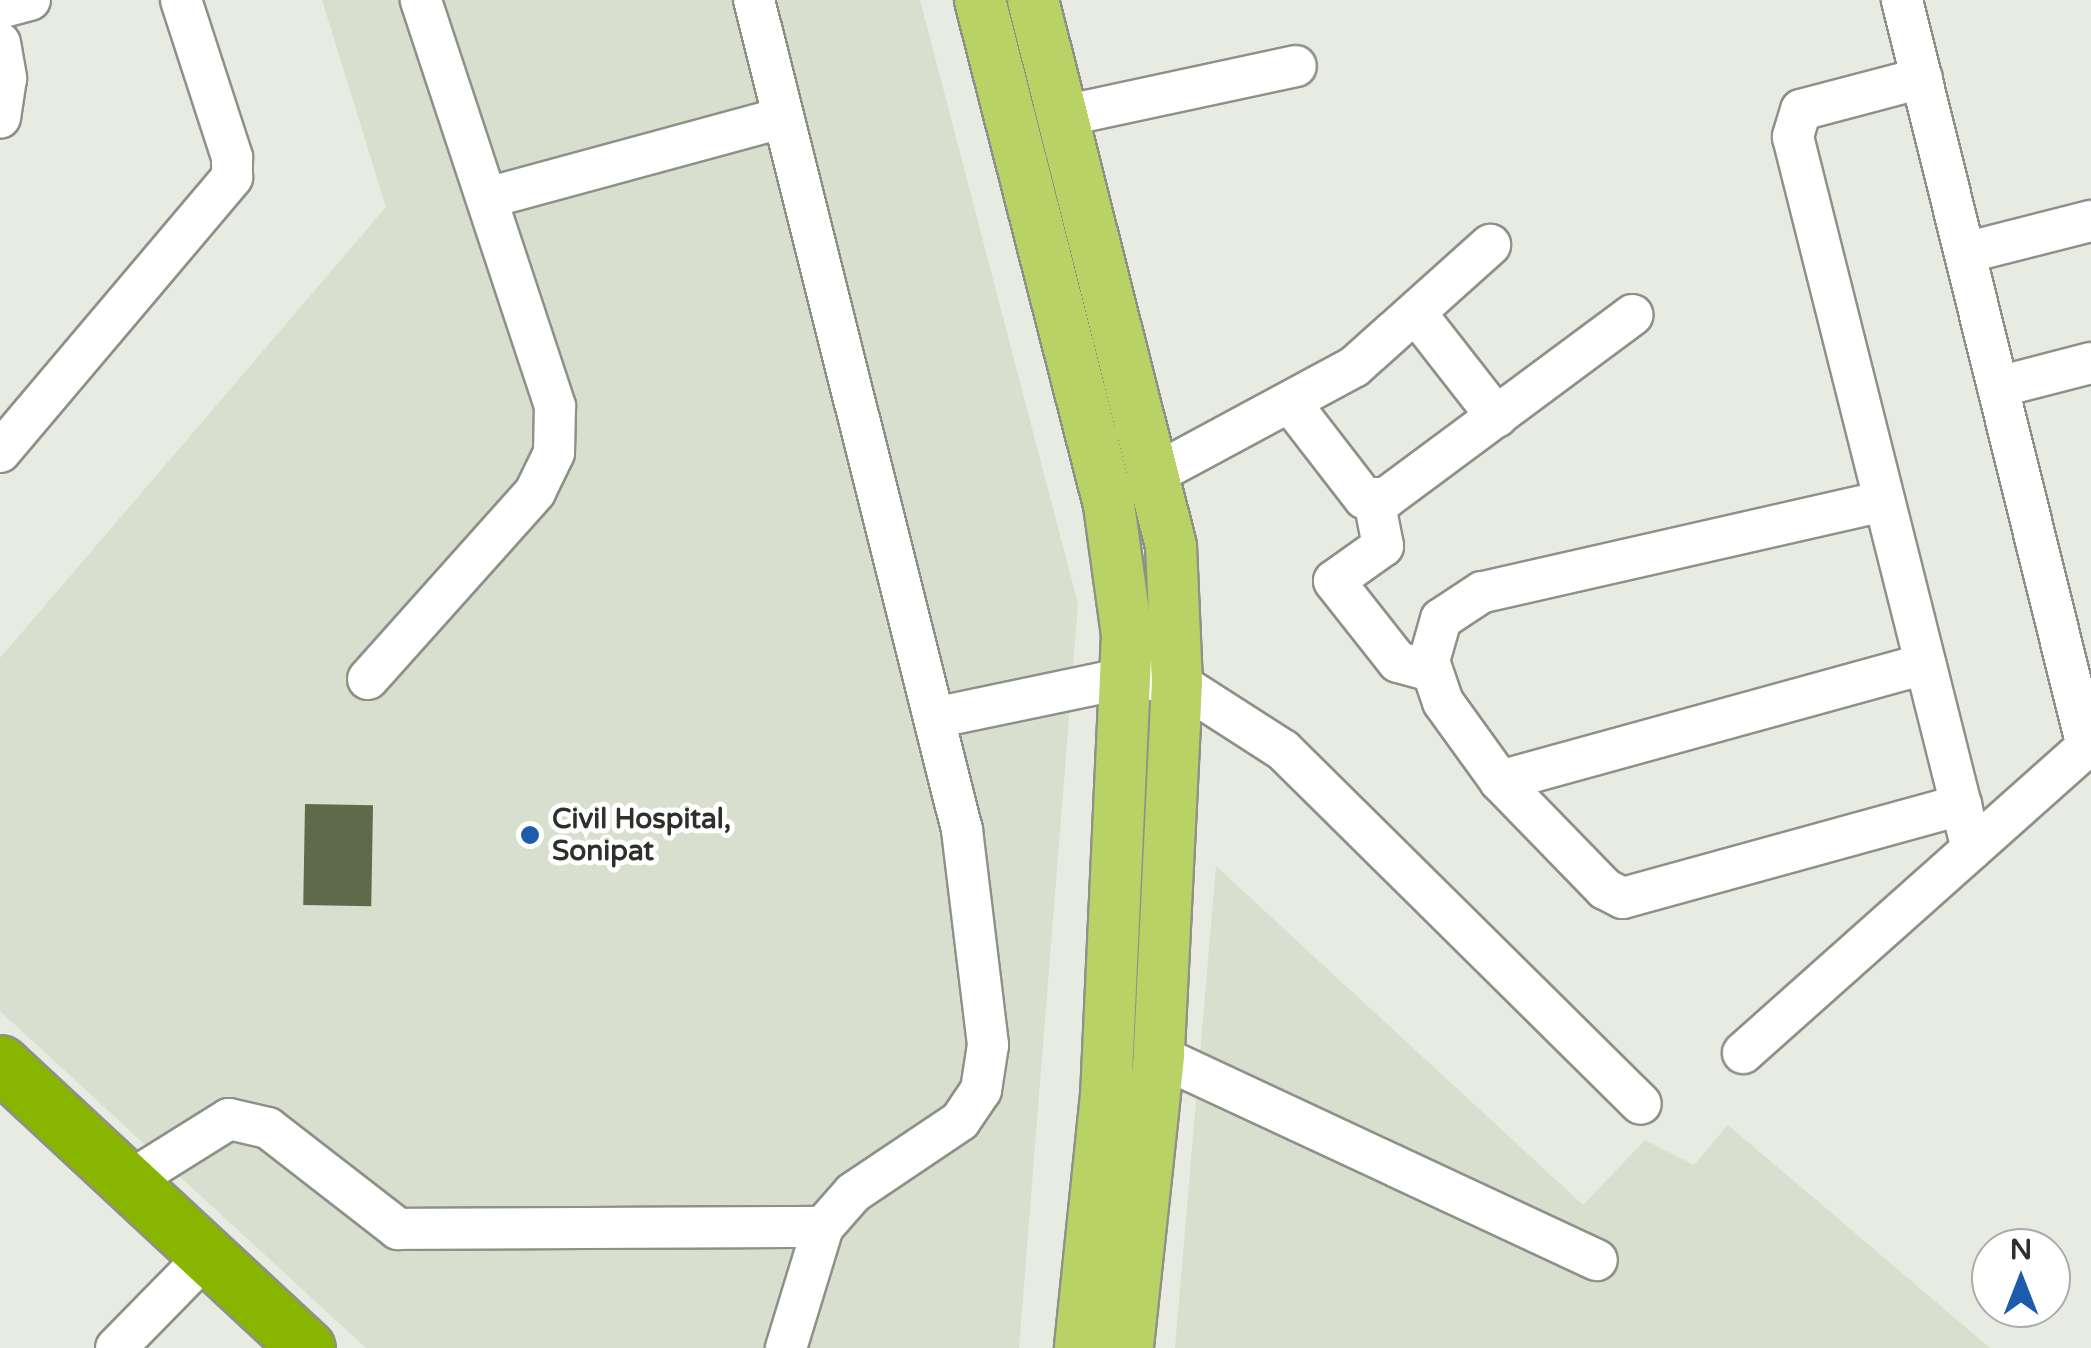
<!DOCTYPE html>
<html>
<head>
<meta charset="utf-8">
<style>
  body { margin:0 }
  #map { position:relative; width:2091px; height:1348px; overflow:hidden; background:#e7ebe1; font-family:"Varela Round",sans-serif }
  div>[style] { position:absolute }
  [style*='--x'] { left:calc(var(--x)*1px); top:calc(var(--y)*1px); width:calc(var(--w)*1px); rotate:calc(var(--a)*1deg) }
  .built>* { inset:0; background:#d8dfce }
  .building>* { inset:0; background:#5e6a49; transform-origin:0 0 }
  .roads { filter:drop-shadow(2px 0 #8e9188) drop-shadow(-2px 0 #8e9188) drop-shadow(0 2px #8e9188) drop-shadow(0 -2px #8e9188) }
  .minor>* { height:40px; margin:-20px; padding:0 20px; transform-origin:20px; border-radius:20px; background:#fff }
  .major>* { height:50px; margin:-25px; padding:0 25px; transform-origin:25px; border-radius:25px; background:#b8d266 }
  .highway>* { height:55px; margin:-27.5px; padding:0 27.5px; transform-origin:27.5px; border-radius:27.5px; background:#89b400 }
  .dots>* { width:28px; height:28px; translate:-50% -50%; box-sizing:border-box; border:5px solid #fff; border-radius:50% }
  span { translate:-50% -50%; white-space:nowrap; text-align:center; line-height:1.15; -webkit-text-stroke:10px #fff; paint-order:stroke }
  .poi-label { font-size:28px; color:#2e302c; font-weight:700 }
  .left { translate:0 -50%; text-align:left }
  .north { position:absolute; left:1971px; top:1228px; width:100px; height:100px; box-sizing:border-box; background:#fff; border:2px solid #abacab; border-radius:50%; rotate:0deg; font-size:28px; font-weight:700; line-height:40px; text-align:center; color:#2e302c }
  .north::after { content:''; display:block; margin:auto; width:35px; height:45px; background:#1d5cad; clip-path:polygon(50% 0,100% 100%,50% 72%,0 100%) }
</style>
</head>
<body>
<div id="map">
  <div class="built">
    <i style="clip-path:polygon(322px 0,920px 0,1078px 604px,1019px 1348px,366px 1348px,0 1011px,0 658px,386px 207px)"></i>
    <i style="clip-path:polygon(1216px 866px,1583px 1205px,1645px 1140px,1694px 1165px,1728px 1125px,1990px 1348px,1175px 1348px)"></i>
  </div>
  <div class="building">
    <i style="left:305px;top:804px;width:68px;height:101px;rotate:1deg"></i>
  </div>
  <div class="roads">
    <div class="minor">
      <i style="--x:754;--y:0;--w:856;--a:75.93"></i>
      <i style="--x:962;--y:830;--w:217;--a:83.1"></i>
      <i style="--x:988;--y:1045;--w:46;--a:98.8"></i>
      <i style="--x:981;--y:1090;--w:37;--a:124"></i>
      <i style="--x:960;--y:1121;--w:129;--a:146.1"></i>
      <i style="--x:853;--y:1193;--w:45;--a:131.4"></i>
      <i style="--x:823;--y:1227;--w:127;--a:107"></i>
      <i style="--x:1902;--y:0;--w:770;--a:76.09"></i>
      <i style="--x:0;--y:8;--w:31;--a:-15"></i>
      <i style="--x:0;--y:43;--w:36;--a:80"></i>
      <i style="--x:6;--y:78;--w:40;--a:98.5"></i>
      <i style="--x:1922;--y:78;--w:125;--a:165.2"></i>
      <i style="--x:1801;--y:110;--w:28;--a:107"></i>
      <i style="--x:1793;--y:137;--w:734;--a:75.89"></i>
      <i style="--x:1063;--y:116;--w:238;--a:-12.1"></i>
      <i style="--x:487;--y:198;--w:305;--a:-15.2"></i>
      <i style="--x:1965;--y:253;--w:130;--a:-14.3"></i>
      <i style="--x:1418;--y:316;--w:128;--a:52"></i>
      <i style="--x:1998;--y:387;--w:96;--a:-14.5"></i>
      <i style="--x:1292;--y:405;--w:118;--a:52.3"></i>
      <i style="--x:1364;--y:498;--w:22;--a:0"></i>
      <i style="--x:1386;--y:498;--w:307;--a:-36.6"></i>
      <i style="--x:0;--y:452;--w:360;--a:-49.8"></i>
      <i style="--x:232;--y:177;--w:20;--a:-90"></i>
      <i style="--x:232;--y:157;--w:165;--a:-108"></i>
      <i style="--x:1155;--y:474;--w:226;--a:-28.3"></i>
      <i style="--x:1354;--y:367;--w:183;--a:-41.9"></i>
      <i style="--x:1374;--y:500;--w:47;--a:78.9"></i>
      <i style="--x:1383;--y:546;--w:60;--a:144.5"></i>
      <i style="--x:1334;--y:581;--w:103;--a:51.7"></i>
      <i style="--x:1398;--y:662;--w:35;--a:15"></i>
      <i style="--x:1884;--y:501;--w:412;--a:167.2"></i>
      <i style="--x:1482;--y:592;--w:49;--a:146.6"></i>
      <i style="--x:1441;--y:619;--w:44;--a:105.9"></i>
      <i style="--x:1429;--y:661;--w:43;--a:71.1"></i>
      <i style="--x:1443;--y:702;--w:97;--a:54.2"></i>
      <i style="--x:1500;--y:781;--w:151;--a:45.8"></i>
      <i style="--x:1605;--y:889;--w:20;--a:27"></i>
      <i style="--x:1623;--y:898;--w:351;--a:-15.4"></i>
      <i style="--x:368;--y:679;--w:251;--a:-48.2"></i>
      <i style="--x:535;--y:492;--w:43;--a:-64"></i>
      <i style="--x:554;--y:453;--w:47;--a:-88.8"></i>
      <i style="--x:555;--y:406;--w:428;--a:-108.3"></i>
      <i style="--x:934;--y:718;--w:195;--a:-11.8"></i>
      <i style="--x:1125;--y:678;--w:52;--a:4.4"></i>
      <i style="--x:1177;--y:682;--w:126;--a:32.7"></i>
      <i style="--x:1283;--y:750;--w:503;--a:44.68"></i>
      <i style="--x:1500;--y:781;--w:441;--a:-15.4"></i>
      <i style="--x:1743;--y:1053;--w:466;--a:-41.7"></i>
      <i style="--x:1159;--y:1056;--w:483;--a:25"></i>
      <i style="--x:128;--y:1182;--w:119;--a:-32"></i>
      <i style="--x:229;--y:1119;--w:40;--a:13"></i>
      <i style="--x:268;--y:1128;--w:165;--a:37.8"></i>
      <i style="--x:398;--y:1229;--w:425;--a:-0.3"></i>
      <i style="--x:116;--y:1348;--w:130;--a:-45.6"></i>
    </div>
    <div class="major">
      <i style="--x:980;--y:0;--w:521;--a:75.67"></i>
      <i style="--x:1109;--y:505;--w:130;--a:82.1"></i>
      <i style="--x:1127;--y:634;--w:461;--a:92.6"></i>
      <i style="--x:1106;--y:1095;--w:254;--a:95.9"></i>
      <i style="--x:1033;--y:0;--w:563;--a:75.82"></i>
      <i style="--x:1171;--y:546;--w:136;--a:87.5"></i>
      <i style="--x:1177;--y:682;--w:374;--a:92.8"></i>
      <i style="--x:1159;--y:1056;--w:294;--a:96.1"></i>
    </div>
    <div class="highway">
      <i style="--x:0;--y:1063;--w:419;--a:42.9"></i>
    </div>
  </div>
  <div class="dots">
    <i style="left:530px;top:835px;background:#1d5cad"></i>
  </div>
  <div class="poi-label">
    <span class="left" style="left:552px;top:835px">Civil Hospital,<br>Sonipat</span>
  </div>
  <div class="north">N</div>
</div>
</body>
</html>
